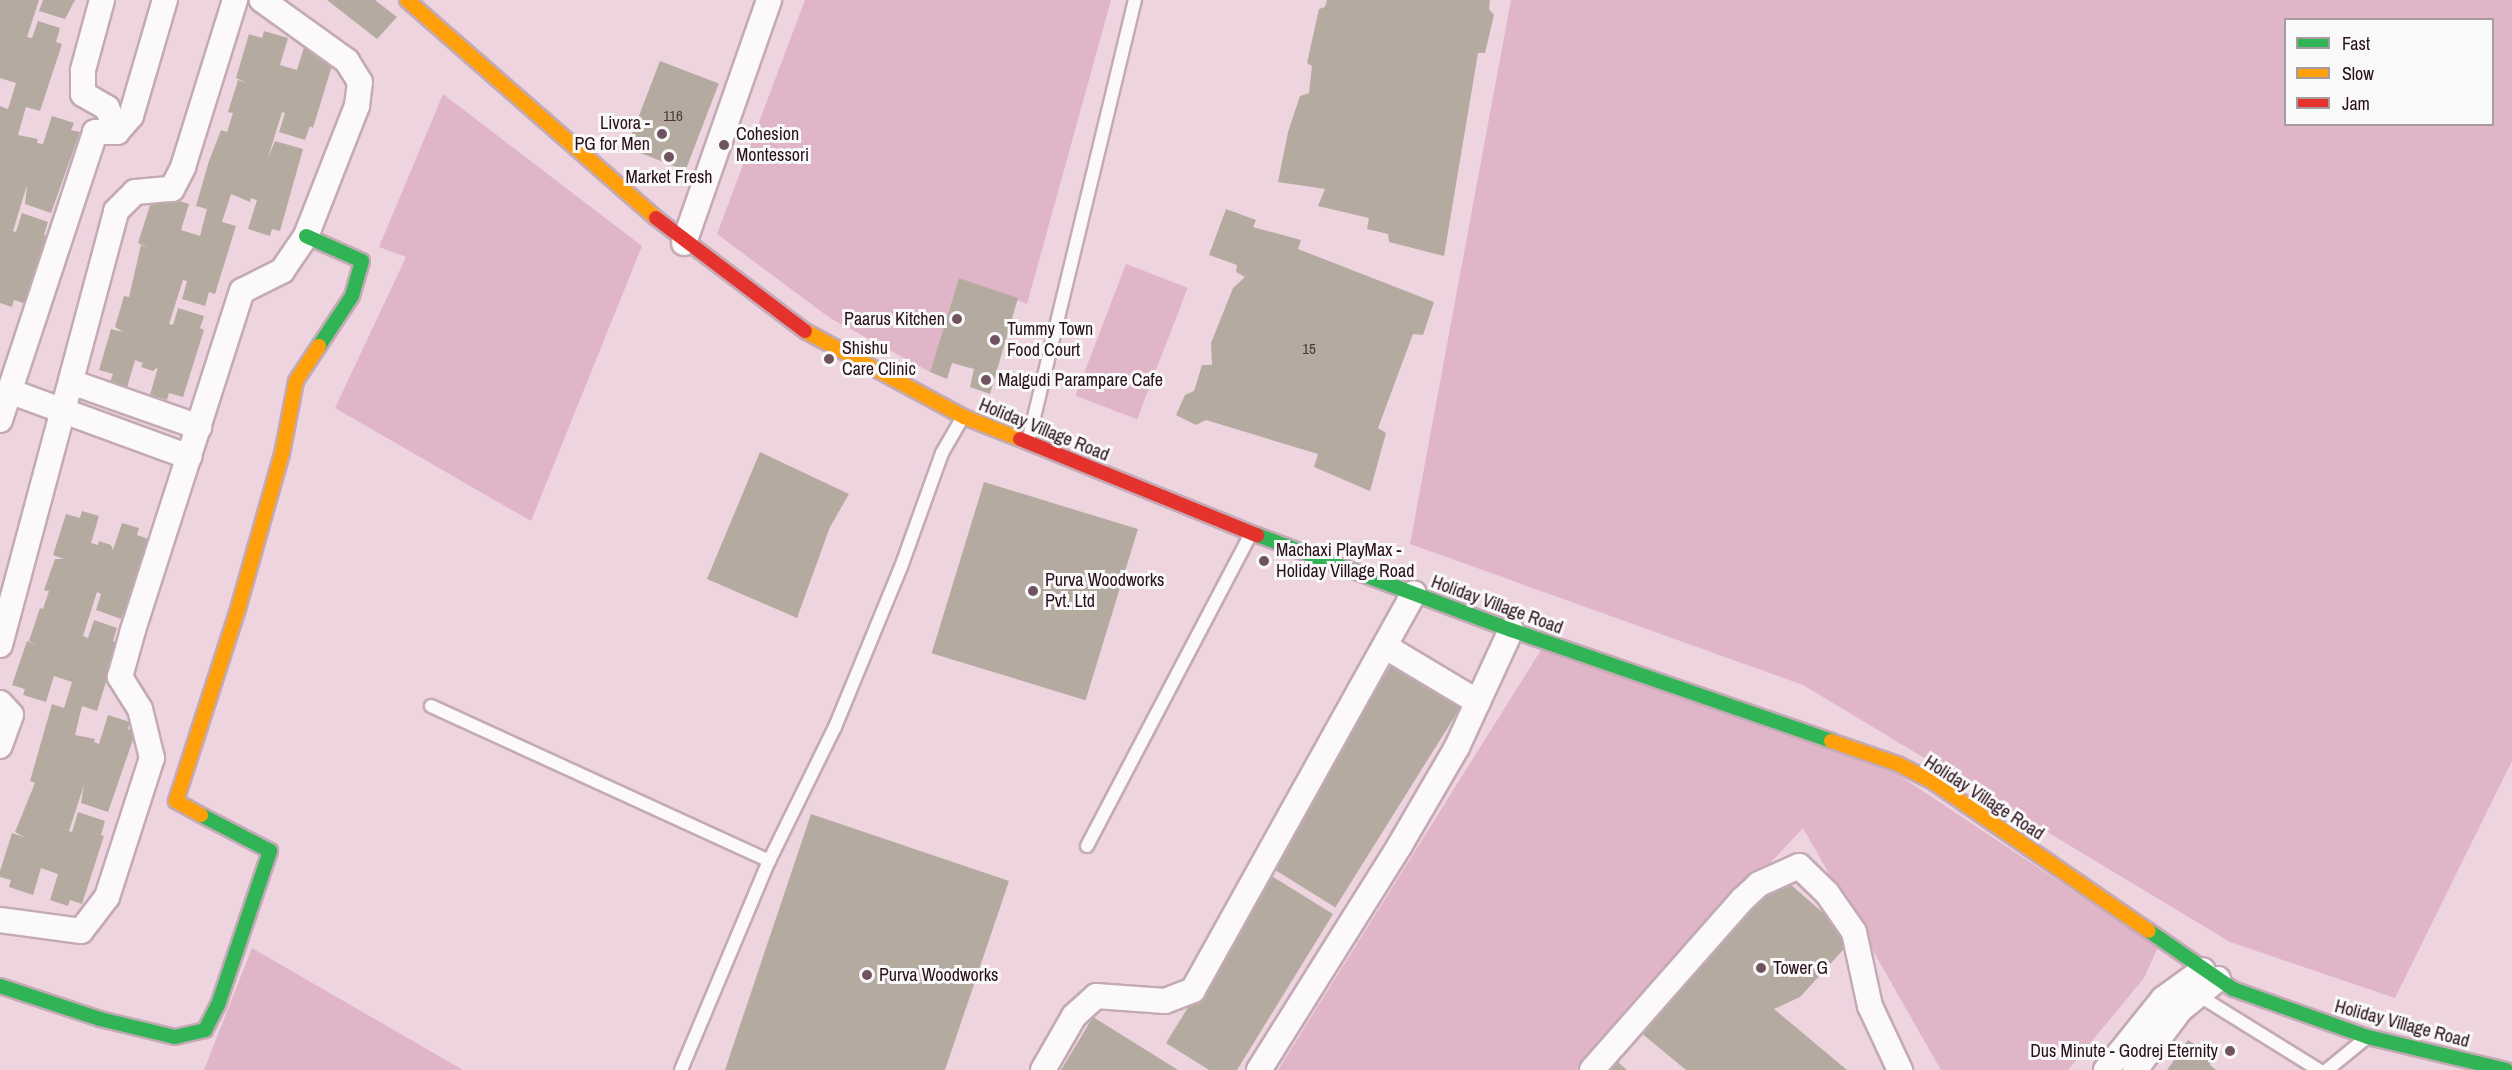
<!DOCTYPE html>
<html>
<head>
<meta charset="utf-8">
<style>
  body { margin:0 }
  #map { position:relative; width:2512px; height:1070px; overflow:hidden; background:#eed4df; font-family:"Archivo Narrow",sans-serif }
  div>[style] { position:absolute }
  [style*='--x'] { left:calc(var(--x)*1px); top:calc(var(--y)*1px); width:calc(var(--w)*1px); rotate:calc(var(--a)*1deg) }
  .green>* { inset:0; background:#e1b5c8; transform-origin:0 0 }
  .building>* { inset:0; background:#b5aa9f; transform-origin:0 0 }
  .roads { filter:drop-shadow(2px 0 #c3aab5) drop-shadow(-2px 0 #c3aab5) drop-shadow(0 2px #c3aab5) drop-shadow(0 -2px #c3aab5) }
  .lane>* { height:12px; margin:-6px; padding:0 6px; transform-origin:6px; border-radius:6px; background:#fcf9fa }
  .street>* { height:24px; margin:-12px; padding:0 12px; transform-origin:12px; border-radius:12px; background:#fcf9fa }
  .fast>* { height:14px; margin:-7px; padding:0 7px; transform-origin:7px; border-radius:7px; background:#30b455 }
  .slow>* { height:14px; margin:-7px; padding:0 7px; transform-origin:7px; border-radius:7px; background:#ff9f0a }
  .jam>* { height:14px; margin:-7px; padding:0 7px; transform-origin:7px; border-radius:7px; background:#e5322d }
  .dots>* { width:16px; height:16px; translate:-50% -50%; box-sizing:border-box; border:3px solid #f9f9f9; border-radius:50% }
  span { translate:-50% -50%; white-space:nowrap; text-align:center; line-height:1.15; -webkit-text-stroke:6px #f9f9f9; paint-order:stroke }
  .number-label { font-size:15px; color:#4d363d }
  .number-label span { -webkit-text-stroke-width:0 }
  .poi-label { font-size:18px; color:#2a0f1c }
  .right { translate:-100% -50%; text-align:right }
  .left { translate:0 -50%; text-align:left }
  .street-label { font-size:18px; color:#2a0f1c }
  .legend { position:absolute; left:2284px; top:18px; width:210px; height:108px; box-sizing:border-box; background:#f9f9f9; border:2px solid #a69ba1; margin:0; padding:8px 10px; list-style:none; font-size:18px; color:#2a0f1c }
  .legend li { display:flex; align-items:center; gap:12px; height:30px }
  .legend b { width:30px; border:2px solid #a69ba1 }
</style>
</head>
<body>
<div id="map">
  <div class="green">
    <i style="clip-path:polygon(805px 0,1111px 0,1027px 304px,959px 278px,930px 372px,830px 318px,717px 234px)"></i>
    <i style="clip-path:polygon(evenodd,1511px 0,2512px 0,2512px 761px,2395px 998px,2230px 942px,1803px 685px,1410px 544px,1511px 0,2286px 20px,2492px 20px,2492px 124px,2286px 124px,2286px 20px)"></i>
    <i style="clip-path:polygon(443px 94px,642px 246px,531px 521px,335px 408px,406px 257px,379px 247px)"></i>
    <i style="left:1126px;top:264px;width:66px;height:141px;rotate:21deg"></i>
    <i style="clip-path:polygon(1541px 650px,1855px 746px,2158px 947px,2144px 978px,2068px 1070px,1941px 1070px,1803px 828px,1577px 1070px,1278px 1070px)"></i>
    <i style="clip-path:polygon(252px 948px,463px 1070px,204px 1070px)"></i>
  </div>
  <div class="building">
    <i style="clip-path:polygon(0 0,39px 0,27px 37px,32px 38px,38px 21px,60px 28px,56px 42px,62px 44px,40px 111px,26px 107px,18px 135px,38px 139px,37px 143px,43px 144px,52px 116px,74px 123px,71px 130px,80px 132px,51px 213px,25px 204px,27px 185px,13px 231px,16px 232px,22px 213px,48px 222px,44px 235px,48px 237px,26px 304px,14px 300px,12px 307px,0 303px,0 106px,8px 109px,16px 83px,0 78px)"></i>
    <i style="clip-path:polygon(43px 0,75px 0,65px 19px,39px 11px)"></i>
    <i style="clip-path:polygon(327px 0,375px 0,397px 17px,377px 39px)"></i>
    <i style="clip-path:polygon(1327px 0,1490px 0,1489px 9px,1494px 15px,1485px 53px,1478px 53px,1444px 256px,1389px 242px,1388px 234px,1367px 229px,1369px 218px,1318px 206px,1325px 189px,1278px 182px,1288px 132px,1300px 96px,1309px 93px,1312px 66px,1307px 63px,1319px 9px,1325px 7px)"></i>
    <i style="clip-path:polygon(264px 31px,288px 38px,280px 65px,297px 70px,305px 44px,334px 59px,313px 128px,310px 126px,305px 140px,279px 132px,285px 113px,282px 112px,268px 158px,275px 141px,303px 149px,280px 231px,272px 229px,270px 236px,248px 229px,257px 200px,251px 198px,250px 202px,231px 194px,222px 222px,236px 226px,215px 294px,209px 292px,205px 306px,182px 299px,187px 281px,183px 280px,169px 324px,173px 325px,178px 308px,204px 316px,200px 328px,204px 330px,183px 397px,169px 393px,167px 400px,150px 395px,158px 367px,153px 371px,141px 367px,143px 363px,135px 360px,127px 388px,110px 382px,113px 374px,99px 370px,111px 329px,123px 332px,115px 327px,124px 296px,129px 297px,141px 245px,149px 248px,138px 243px,152px 199px,165px 203px,166px 197px,189px 204px,181px 230px,200px 236px,207px 209px,196px 206px,209px 161px,221px 130px,227px 132px,233px 113px,228px 112px,238px 80px,247px 83px,236px 78px,249px 34px,262px 38px)"></i>
    <i style="left:660px;top:61px;width:63px;height:93px;rotate:21deg"></i>
    <i style="clip-path:polygon(1226px 209px,1256px 220px,1253px 227px,1301px 240px,1298px 249px,1434px 302px,1423px 335px,1413px 334px,1378px 428px,1386px 433px,1370px 491px,1314px 467px,1318px 454px,1206px 420px,1196px 425px,1176px 415px,1185px 395px,1194px 391px,1202px 365px,1212px 365px,1211px 343px,1233px 288px,1245px 277px,1236px 272px,1237px 265px,1209px 255px)"></i>
    <i style="clip-path:polygon(959px 278px,1018px 298px,990px 394px,970px 387px,974px 369px,952px 363px,947px 379px,930px 372px)"></i>
    <i style="clip-path:polygon(760px 452px,849px 494px,830px 527px,797px 618px,707px 579px)"></i>
    <i style="left:984px;top:482px;width:161px;height:179px;rotate:17deg"></i>
    <i style="clip-path:polygon(82px 511px,99px 516px,91px 543px,98px 545px,99px 541px,111px 545px,113px 550px,122px 523px,139px 528px,137px 535px,151px 540px,121px 619px,96px 610px,101px 594px,97px 592px,83px 636px,88px 638px,94px 620px,117px 628px,113px 641px,118px 643px,97px 711px,82px 706px,75px 735px,95px 739px,94px 742px,99px 744px,108px 715px,130px 722px,128px 729px,136px 731px,108px 812px,81px 803px,84px 785px,69px 831px,72px 832px,78px 812px,105px 821px,101px 835px,104px 836px,82px 904px,70px 900px,68px 906px,50px 900px,58px 874px,41px 868px,33px 895px,9px 887px,11px 880px,0 877px,0 871px,12px 833px,24px 837px,15px 832px,35px 783px,30px 781px,52px 704px,64px 708px,72px 682px,54px 676px,46px 702px,23px 695px,25px 689px,12px 685px,27px 641px,37px 645px,29px 641px,40px 608px,43px 609px,49px 591px,44px 590px,55px 559px,64px 559px,53px 555px,66px 514px,80px 518px)"></i>
    <i style="left:1397px;top:656px;width:81px;height:246px;rotate:32deg"></i>
    <i style="clip-path:polygon(811px 814px,1009px 881px,945px 1070px,725px 1070px)"></i>
    <i style="clip-path:polygon(1774px 870px,1853px 939px,1800px 997px,1774px 1009px,1847px 1070px,1686px 1070px,1640px 1032px,1672px 998px,1723px 930px)"></i>
    <i style="clip-path:polygon(1270px 875px,1333px 914px,1237px 1070px,1209px 1070px,1166px 1043px)"></i>
    <i style="clip-path:polygon(1093px 1017px,1178px 1070px,1061px 1070px)"></i>
    <i style="clip-path:polygon(2188px 1040px,2210px 1054px,2210px 1065px,2216px 1070px,2167px 1070px)"></i>
    <i style="clip-path:polygon(1611px 1056px,1627px 1070px,1599px 1070px)"></i>
  </div>
  <div class="roads">
    <div class="lane">
      <i style="--x:1028;--y:442;--w:455;--a:-76.4"></i>
      <i style="--x:431;--y:706;--w:372;--a:24.6"></i>
      <i style="--x:1087;--y:846;--w:352;--a:-62.3"></i>
      <i style="--x:2198;--y:995;--w:142;--a:31.8"></i>
      <i style="--x:681;--y:1070;--w:227;--a:-67.2"></i>
      <i style="--x:769;--y:861;--w:149;--a:-63.8"></i>
      <i style="--x:835;--y:727;--w:173;--a:-67.6"></i>
      <i style="--x:901;--y:567;--w:121;--a:-70.2"></i>
      <i style="--x:942;--y:453;--w:39;--a:-60"></i>
      <i style="--x:2327;--y:1070;--w:50;--a:-39.4"></i>
    </div>
    <div class="street">
      <i style="--x:102;--y:0;--w:73;--a:105.2"></i>
      <i style="--x:83;--y:70;--w:24;--a:90"></i>
      <i style="--x:83;--y:94;--w:28;--a:30"></i>
      <i style="--x:107;--y:108;--w:26;--a:67"></i>
      <i style="--x:684;--y:243;--w:257;--a:-70.7"></i>
      <i style="--x:71;--y:382;--w:136;--a:19.4"></i>
      <i style="--x:9;--y:391;--w:192;--a:20.1"></i>
      <i style="--x:0;--y:420;--w:303;--a:-71.7"></i>
      <i style="--x:95;--y:132;--w:22;--a:0"></i>
      <i style="--x:117;--y:132;--w:21;--a:-49"></i>
      <i style="--x:131;--y:116;--w:121;--a:-73.7"></i>
      <i style="--x:0;--y:645;--w:449;--a:-75"></i>
      <i style="--x:116;--y:211;--w:27;--a:-45"></i>
      <i style="--x:135;--y:192;--w:37;--a:-5"></i>
      <i style="--x:172;--y:189;--w:25;--a:-63"></i>
      <i style="--x:183;--y:167;--w:175;--a:-72.7"></i>
      <i style="--x:1386;--y:647;--w:107;--a:30.9"></i>
      <i style="--x:0;--y:703;--w:16;--a:47"></i>
      <i style="--x:11;--y:715;--w:33;--a:110"></i>
      <i style="--x:0;--y:920;--w:82;--a:7.7"></i>
      <i style="--x:81;--y:931;--w:43;--a:-52.6"></i>
      <i style="--x:107;--y:897;--w:146;--a:-72.1"></i>
      <i style="--x:152;--y:758;--w:50;--a:-103.8"></i>
      <i style="--x:140;--y:709;--w:38;--a:-122"></i>
      <i style="--x:120;--y:677;--w:49;--a:-74.5"></i>
      <i style="--x:133;--y:630;--w:356;--a:-72.2"></i>
      <i style="--x:242;--y:291;--w:45;--a:-26.6"></i>
      <i style="--x:282;--y:271;--w:42;--a:-55.6"></i>
      <i style="--x:306;--y:236;--w:140;--a:-68.6"></i>
      <i style="--x:357;--y:106;--w:24;--a:-83"></i>
      <i style="--x:360;--y:82;--w:25;--a:-122"></i>
      <i style="--x:347;--y:61;--w:105;--a:-144.3"></i>
      <i style="--x:1043;--y:1070;--w:62;--a:-60.1"></i>
      <i style="--x:1074;--y:1016;--w:30;--a:-42"></i>
      <i style="--x:1096;--y:996;--w:69;--a:4.1"></i>
      <i style="--x:1165;--y:1001;--w:30;--a:-21"></i>
      <i style="--x:1193;--y:990;--w:454;--a:-60.9"></i>
      <i style="--x:1259;--y:1070;--w:266;--a:-57.9"></i>
      <i style="--x:1400;--y:845;--w:113;--a:-59.8"></i>
      <i style="--x:1457;--y:747;--w:129;--a:-65.2"></i>
      <i style="--x:1592;--y:1070;--w:228;--a:-48.6"></i>
      <i style="--x:1743;--y:899;--w:22;--a:-43"></i>
      <i style="--x:1759;--y:884;--w:44;--a:-24.2"></i>
      <i style="--x:1799;--y:866;--w:39;--a:44"></i>
      <i style="--x:1827;--y:893;--w:47;--a:55.3"></i>
      <i style="--x:1854;--y:932;--w:76;--a:77.8"></i>
      <i style="--x:1870;--y:1006;--w:71;--a:64.9"></i>
      <i style="--x:2106;--y:1070;--w:91;--a:-51.2"></i>
      <i style="--x:2163;--y:999;--w:49;--a:-35.9"></i>
      <i style="--x:2135;--y:1070;--w:75;--a:-53.1"></i>
      <i style="--x:2180;--y:1010;--w:49;--a:-39.2"></i>
    </div>
    <div class="fast">
      <i style="--x:306;--y:236;--w:61;--a:24.1"></i>
      <i style="--x:362;--y:261;--w:36;--a:106"></i>
      <i style="--x:352;--y:296;--w:60;--a:123.4"></i>
      <i style="--x:1257;--y:535;--w:271;--a:20.5"></i>
      <i style="--x:1511;--y:630;--w:339;--a:19.1"></i>
      <i style="--x:2149;--y:931;--w:102;--a:34.6"></i>
      <i style="--x:2233;--y:989;--w:143;--a:19.6"></i>
      <i style="--x:2368;--y:1037;--w:142;--a:13.4"></i>
      <i style="--x:0;--y:986;--w:105;--a:18.3"></i>
      <i style="--x:100;--y:1019;--w:77;--a:13.5"></i>
      <i style="--x:175;--y:1037;--w:31;--a:-13"></i>
      <i style="--x:205;--y:1030;--w:28;--a:-63"></i>
      <i style="--x:218;--y:1005;--w:163;--a:-71.3"></i>
      <i style="--x:270;--y:851;--w:78;--a:-152.4"></i>
    </div>
    <div class="slow">
      <i style="--x:407;--y:0;--w:331;--a:41.2"></i>
      <i style="--x:805;--y:331;--w:181;--a:28.4"></i>
      <i style="--x:964;--y:417;--w:60;--a:21.4"></i>
      <i style="--x:1831;--y:741;--w:71;--a:18.9"></i>
      <i style="--x:1898;--y:764;--w:39;--a:27"></i>
      <i style="--x:1933;--y:782;--w:262;--a:34.6"></i>
      <i style="--x:201;--y:815;--w:29;--a:-151"></i>
      <i style="--x:176;--y:801;--w:202;--a:-72.1"></i>
      <i style="--x:238;--y:609;--w:161;--a:-74.2"></i>
      <i style="--x:282;--y:454;--w:74;--a:-79.1"></i>
      <i style="--x:296;--y:381;--w:42;--a:-56.7"></i>
    </div>
    <div class="jam">
      <i style="--x:656;--y:218;--w:187;--a:37.2"></i>
      <i style="--x:1020;--y:439;--w:256;--a:22.1"></i>
    </div>
  </div>
  <div class="dots">
    <i style="left:662px;top:134px;background:#6f5460"></i>
    <i style="left:724px;top:145px;background:#6f5460"></i>
    <i style="left:669px;top:157px;background:#6f5460"></i>
    <i style="left:957px;top:319px;background:#6f5460"></i>
    <i style="left:995px;top:340px;background:#6f5460"></i>
    <i style="left:829px;top:359px;background:#6f5460"></i>
    <i style="left:986px;top:380px;background:#6f5460"></i>
    <i style="left:1264px;top:561px;background:#6f5460"></i>
    <i style="left:1033px;top:591px;background:#6f5460"></i>
    <i style="left:1761px;top:968px;background:#6f5460"></i>
    <i style="left:867px;top:975px;background:#6f5460"></i>
    <i style="left:2230px;top:1051px;background:#6f5460"></i>
  </div>
  <div class="number-label">
    <span style="left:673px;top:116px">116</span>
    <span style="left:1309px;top:349px">15</span>
  </div>
  <div class="poi-label">
    <span class="right" style="left:650px;top:134px">Livora -<br>PG for Men</span>
    <span class="left" style="left:736px;top:145px">Cohesion<br>Montessori</span>
    <span style="left:669px;top:177px">Market Fresh</span>
    <span class="right" style="left:945px;top:319px">Paarus Kitchen</span>
    <span class="left" style="left:1007px;top:340px">Tummy Town<br>Food Court</span>
    <span class="left" style="left:842px;top:359px">Shishu<br>Care Clinic</span>
    <span class="left" style="left:998px;top:380px">Malgudi Parampare Cafe</span>
    <span class="left" style="left:1276px;top:561px">Machaxi PlayMax -<br>Holiday Village Road</span>
    <span class="left" style="left:1045px;top:591px">Purva Woodworks<br>Pvt. Ltd</span>
    <span class="left" style="left:1773px;top:968px">Tower G</span>
    <span class="left" style="left:879px;top:975px">Purva Woodworks</span>
    <span class="right" style="left:2218px;top:1051px">Dus Minute - Godrej Eternity</span>
  </div>
  <div class="street-label">
    <span style="left:1044px;top:430px;rotate:22deg">Holiday Village Road</span>
    <span style="left:1497px;top:605px;rotate:20deg">Holiday Village Road</span>
    <span style="left:1984px;top:798px;rotate:33deg">Holiday Village Road</span>
    <span style="left:2402px;top:1024px;rotate:15deg">Holiday Village Road</span>
  </div>
  <ul class="legend">
  <li><b style="height:8px;background:#30b455"></b>Fast</li>
  <li><b style="height:8px;background:#ff9f0a"></b>Slow</li>
  <li><b style="height:8px;background:#e5322d"></b>Jam</li>
  </ul>
</div>
</body>
</html>
